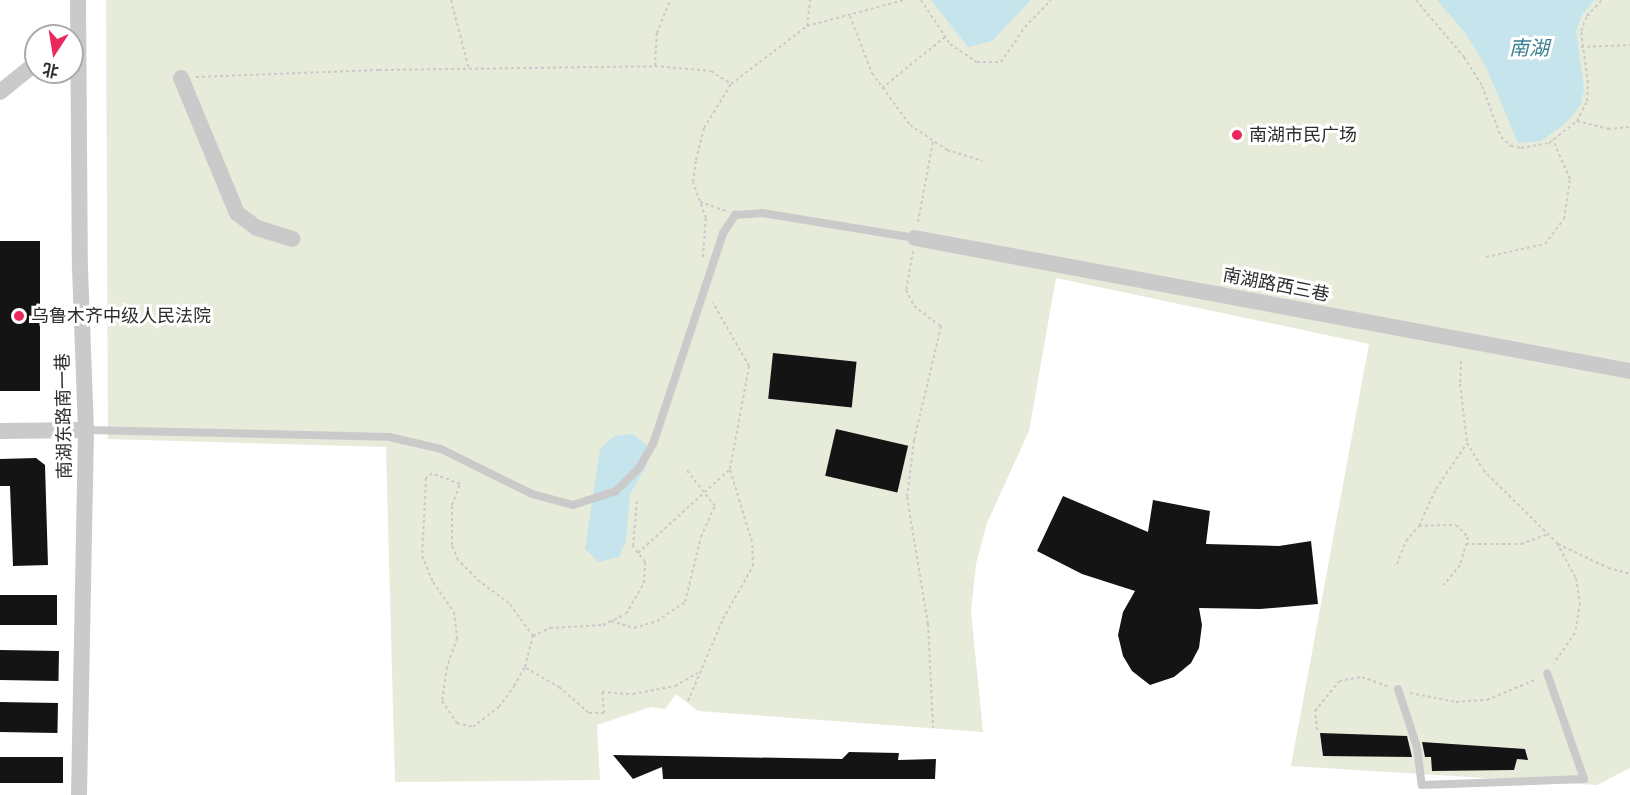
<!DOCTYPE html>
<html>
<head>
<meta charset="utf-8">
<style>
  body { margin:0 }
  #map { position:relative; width:1630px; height:795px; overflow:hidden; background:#fff; font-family:Figtree,"Noto Sans SC",sans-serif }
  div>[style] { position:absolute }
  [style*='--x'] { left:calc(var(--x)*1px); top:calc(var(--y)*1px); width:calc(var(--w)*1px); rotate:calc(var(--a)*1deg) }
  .green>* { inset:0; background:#e6ebda }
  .water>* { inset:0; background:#c5e4ec }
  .building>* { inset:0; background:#141414; transform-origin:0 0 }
  .path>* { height:2px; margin-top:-1px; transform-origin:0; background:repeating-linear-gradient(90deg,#cacaca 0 3px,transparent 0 6px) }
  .lane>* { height:8px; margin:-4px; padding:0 4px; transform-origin:4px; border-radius:4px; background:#cacaca }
  .street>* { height:16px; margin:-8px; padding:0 8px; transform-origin:8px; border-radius:8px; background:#cacaca }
  .dots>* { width:16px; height:16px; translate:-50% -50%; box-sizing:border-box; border:3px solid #fff; border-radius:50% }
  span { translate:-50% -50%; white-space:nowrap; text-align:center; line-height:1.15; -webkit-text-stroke:6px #fff; paint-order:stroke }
  .poi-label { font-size:18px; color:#2d2d2d }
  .left { translate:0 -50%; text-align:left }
  .street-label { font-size:18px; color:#2d2d2d }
  .water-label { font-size:20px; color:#397f91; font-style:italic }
  .north { position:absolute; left:24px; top:24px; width:60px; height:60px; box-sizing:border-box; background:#fff; border:2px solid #ababab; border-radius:50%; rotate:192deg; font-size:16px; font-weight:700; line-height:24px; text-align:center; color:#2d2d2d }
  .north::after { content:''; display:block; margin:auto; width:21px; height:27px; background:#eb285b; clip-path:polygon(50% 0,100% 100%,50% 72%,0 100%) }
</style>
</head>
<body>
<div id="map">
  <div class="green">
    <i style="clip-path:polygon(106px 0,1630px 0,1630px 768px,1597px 785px,1291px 766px,1369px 344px,1056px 278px,1029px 431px,987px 523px,976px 564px,971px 611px,983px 732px,698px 711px,676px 694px,665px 709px,651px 707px,597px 725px,600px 780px,395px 782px,386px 447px,108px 439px)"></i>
  </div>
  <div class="water">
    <i style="clip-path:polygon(931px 0,1031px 0,992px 41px,968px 47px)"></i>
    <i style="clip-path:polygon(1437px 0,1594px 0,1582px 15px,1576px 31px,1584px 89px,1581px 104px,1567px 122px,1541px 141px,1518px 143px,1486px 67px,1466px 34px)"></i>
    <i style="clip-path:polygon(632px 434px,647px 445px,647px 465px,630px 494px,626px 541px,619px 557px,599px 562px,585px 549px,600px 449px,614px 436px)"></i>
  </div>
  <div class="building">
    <i style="left:0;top:241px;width:40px;height:150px"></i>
    <i style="left:773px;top:353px;width:84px;height:46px;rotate:6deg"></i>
    <i style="left:836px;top:429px;width:74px;height:48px;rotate:13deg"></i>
    <i style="clip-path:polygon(36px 458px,45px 465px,48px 565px,13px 566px,10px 486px,0 486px,0 459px)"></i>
    <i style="clip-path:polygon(1063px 496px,1148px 532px,1153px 500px,1210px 511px,1206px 544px,1279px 546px,1311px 541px,1318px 604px,1260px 609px,1199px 608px,1202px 625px,1199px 648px,1191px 663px,1174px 677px,1150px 685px,1132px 671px,1123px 656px,1118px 635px,1123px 612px,1135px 591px,1082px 574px,1037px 551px)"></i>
    <i style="left:0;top:595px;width:57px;height:30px"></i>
    <i style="left:0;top:650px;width:59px;height:30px;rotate:1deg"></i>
    <i style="left:0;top:702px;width:58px;height:30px;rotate:1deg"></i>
    <i style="clip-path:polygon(1320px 733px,1407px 736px,1412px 757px,1323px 756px)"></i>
    <i style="clip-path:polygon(1422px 742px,1525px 749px,1528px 760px,1517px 759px,1514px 770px,1432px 771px,1431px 757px,1425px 757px)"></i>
    <i style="clip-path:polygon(849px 752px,899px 753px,898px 760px,936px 759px,935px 779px,663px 779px,662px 767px,633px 779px,613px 755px,842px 759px)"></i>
    <i style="left:0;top:757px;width:63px;height:26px"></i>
  </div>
  <div class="path">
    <i style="--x:451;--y:0;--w:71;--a:75.4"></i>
    <i style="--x:921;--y:0;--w:53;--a:56.6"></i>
    <i style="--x:950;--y:44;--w:32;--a:34"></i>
    <i style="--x:977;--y:62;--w:24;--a:0"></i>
    <i style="--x:1001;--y:62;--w:42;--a:-55.6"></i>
    <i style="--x:1025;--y:27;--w:37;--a:-46"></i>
    <i style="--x:1416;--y:0;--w:75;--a:49.9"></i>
    <i style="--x:1464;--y:57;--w:34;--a:58"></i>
    <i style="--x:1482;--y:86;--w:54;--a:69.6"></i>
    <i style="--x:1501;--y:137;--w:13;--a:42"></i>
    <i style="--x:1511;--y:146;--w:10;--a:11"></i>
    <i style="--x:1521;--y:148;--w:28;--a:-10"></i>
    <i style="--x:1549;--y:143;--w:36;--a:-38"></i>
    <i style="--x:1577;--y:121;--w:22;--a:-63"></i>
    <i style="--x:1587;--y:101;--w:18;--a:-87"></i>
    <i style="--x:1588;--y:83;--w:52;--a:-97.7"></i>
    <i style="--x:1581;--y:31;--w:16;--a:-68"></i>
    <i style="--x:1587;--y:16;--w:22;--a:-47"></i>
    <i style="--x:850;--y:16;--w:61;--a:68.9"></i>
    <i style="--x:872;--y:73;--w:64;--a:53.8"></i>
    <i style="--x:910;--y:125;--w:45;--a:34"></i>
    <i style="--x:947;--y:150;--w:37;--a:17"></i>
    <i style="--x:807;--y:26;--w:26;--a:-83"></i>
    <i style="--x:1581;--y:47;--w:49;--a:-2.3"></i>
    <i style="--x:655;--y:66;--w:33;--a:-87"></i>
    <i style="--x:657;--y:33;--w:35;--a:-68"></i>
    <i style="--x:196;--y:77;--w:183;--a:-2.2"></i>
    <i style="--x:379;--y:70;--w:276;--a:-0.8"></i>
    <i style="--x:655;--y:66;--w:56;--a:5.1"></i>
    <i style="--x:711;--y:71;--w:24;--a:33"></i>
    <i style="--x:882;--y:88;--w:81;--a:-39"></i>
    <i style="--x:1577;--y:121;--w:32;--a:14"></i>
    <i style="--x:1608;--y:129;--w:22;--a:-5"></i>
    <i style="--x:700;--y:202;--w:28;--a:19"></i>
    <i style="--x:918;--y:222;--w:82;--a:-79.5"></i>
    <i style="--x:913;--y:251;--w:40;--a:100"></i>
    <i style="--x:906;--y:290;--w:18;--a:63"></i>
    <i style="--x:914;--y:306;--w:34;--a:37"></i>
    <i style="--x:941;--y:326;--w:117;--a:103.3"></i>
    <i style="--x:914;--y:440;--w:57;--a:97"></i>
    <i style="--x:907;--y:497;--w:129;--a:80.6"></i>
    <i style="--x:928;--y:624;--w:104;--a:87.2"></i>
    <i style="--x:703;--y:257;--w:39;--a:-86"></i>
    <i style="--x:706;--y:218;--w:38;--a:-110"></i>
    <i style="--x:693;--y:182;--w:22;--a:-82"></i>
    <i style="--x:696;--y:160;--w:33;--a:-76"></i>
    <i style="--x:704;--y:128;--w:52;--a:-58.5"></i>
    <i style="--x:731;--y:84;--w:96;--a:-37.3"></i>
    <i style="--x:807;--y:26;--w:100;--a:-15"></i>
    <i style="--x:1486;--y:257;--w:60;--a:-12.4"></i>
    <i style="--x:1545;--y:244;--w:31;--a:-53"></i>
    <i style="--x:1564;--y:219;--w:40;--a:-81.5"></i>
    <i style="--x:1570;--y:179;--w:43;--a:-113.6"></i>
    <i style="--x:1461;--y:361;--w:23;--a:92"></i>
    <i style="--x:1460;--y:384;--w:59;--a:83.2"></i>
    <i style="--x:1467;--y:443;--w:31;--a:59"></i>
    <i style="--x:1483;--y:470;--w:104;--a:44.6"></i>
    <i style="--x:1557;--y:543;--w:40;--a:62"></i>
    <i style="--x:1576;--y:578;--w:25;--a:81"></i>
    <i style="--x:1580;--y:603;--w:30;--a:99"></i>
    <i style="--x:1575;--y:633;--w:37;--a:125"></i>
    <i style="--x:1419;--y:526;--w:41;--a:-65.3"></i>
    <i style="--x:1436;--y:489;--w:55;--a:-56"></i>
    <i style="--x:1466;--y:544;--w:55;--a:0"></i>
    <i style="--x:1521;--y:544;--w:29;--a:-20"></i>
    <i style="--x:1558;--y:544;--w:55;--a:25.6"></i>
    <i style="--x:1608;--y:568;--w:23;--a:15"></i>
    <i style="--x:638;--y:553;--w:125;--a:-42.4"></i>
    <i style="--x:1397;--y:564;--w:25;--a:-69"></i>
    <i style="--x:1406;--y:541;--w:20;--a:-49"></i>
    <i style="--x:1419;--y:526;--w:37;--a:-2"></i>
    <i style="--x:1456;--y:525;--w:17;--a:45"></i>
    <i style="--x:1468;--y:537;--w:29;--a:106"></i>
    <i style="--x:1460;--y:565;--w:26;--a:129"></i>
    <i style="--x:611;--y:621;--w:24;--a:17"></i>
    <i style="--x:634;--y:628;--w:24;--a:-17"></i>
    <i style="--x:657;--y:621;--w:34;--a:-34"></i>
    <i style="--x:685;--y:602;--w:67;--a:-76.2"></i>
    <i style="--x:701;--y:537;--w:34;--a:-66"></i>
    <i style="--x:715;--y:506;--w:48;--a:-128.3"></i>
    <i style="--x:533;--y:636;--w:41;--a:-126"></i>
    <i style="--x:509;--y:603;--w:36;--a:-144"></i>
    <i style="--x:480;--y:582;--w:31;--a:-135"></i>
    <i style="--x:458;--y:560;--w:16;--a:-112"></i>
    <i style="--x:452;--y:545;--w:40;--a:-90"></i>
    <i style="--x:452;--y:505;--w:22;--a:-69"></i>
    <i style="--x:460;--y:484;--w:30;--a:-159"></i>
    <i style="--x:432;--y:473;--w:8;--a:140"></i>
    <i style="--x:426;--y:478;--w:78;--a:92.9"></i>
    <i style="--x:422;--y:556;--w:28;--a:67"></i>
    <i style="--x:433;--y:582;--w:37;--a:55"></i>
    <i style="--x:454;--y:612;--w:26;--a:83"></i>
    <i style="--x:457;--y:638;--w:31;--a:109"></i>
    <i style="--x:447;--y:667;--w:34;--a:98"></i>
    <i style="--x:442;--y:701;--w:27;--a:56"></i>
    <i style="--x:457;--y:723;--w:16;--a:14"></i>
    <i style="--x:473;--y:727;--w:33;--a:-38"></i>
    <i style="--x:499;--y:707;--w:26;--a:-54"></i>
    <i style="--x:514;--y:686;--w:22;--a:-60"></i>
    <i style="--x:525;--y:667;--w:32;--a:-76"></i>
    <i style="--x:533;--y:636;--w:19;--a:-25"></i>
    <i style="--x:550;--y:628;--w:53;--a:-3.2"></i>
    <i style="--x:603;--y:625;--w:25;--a:-26"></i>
    <i style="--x:626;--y:614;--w:36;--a:-60"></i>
    <i style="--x:644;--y:583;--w:21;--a:-87"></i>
    <i style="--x:645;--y:562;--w:20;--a:-127"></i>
    <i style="--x:633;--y:546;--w:45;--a:-84.9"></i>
    <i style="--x:526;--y:668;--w:38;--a:30"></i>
    <i style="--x:559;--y:687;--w:40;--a:41"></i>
    <i style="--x:589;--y:713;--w:15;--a:0"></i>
    <i style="--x:604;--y:713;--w:21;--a:-95"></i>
    <i style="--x:602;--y:692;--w:31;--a:4"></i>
    <i style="--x:633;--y:694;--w:43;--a:-10.8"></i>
    <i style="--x:675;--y:686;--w:30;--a:-30"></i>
    <i style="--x:1410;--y:693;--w:47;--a:11.1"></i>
    <i style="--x:1456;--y:702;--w:31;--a:-4"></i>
    <i style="--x:1487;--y:700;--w:54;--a:-22.8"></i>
    <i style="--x:688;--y:701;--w:89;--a:-66.9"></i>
    <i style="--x:723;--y:619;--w:61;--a:-60.5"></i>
    <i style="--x:753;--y:566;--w:24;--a:-92"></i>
    <i style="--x:752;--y:542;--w:76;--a:-106.8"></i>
    <i style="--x:730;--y:469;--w:105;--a:-79.5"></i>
    <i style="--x:749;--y:366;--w:73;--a:-119.7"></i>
    <i style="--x:1317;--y:730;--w:19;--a:-96"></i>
    <i style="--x:1315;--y:711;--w:38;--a:-51"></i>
    <i style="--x:1339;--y:681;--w:23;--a:-10"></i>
    <i style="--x:1362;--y:677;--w:27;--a:20"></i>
  </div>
  <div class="lane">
    <i style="--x:86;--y:430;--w:303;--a:1.3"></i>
    <i style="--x:389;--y:437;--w:53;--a:13"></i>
    <i style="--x:441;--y:449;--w:102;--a:26.3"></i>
    <i style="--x:532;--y:494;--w:42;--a:15"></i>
    <i style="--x:573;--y:505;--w:45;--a:-18"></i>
    <i style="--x:616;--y:491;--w:33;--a:-45"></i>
    <i style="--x:639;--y:468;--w:28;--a:-60"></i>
    <i style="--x:653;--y:444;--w:222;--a:-71.6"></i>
    <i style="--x:723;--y:233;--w:22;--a:-56"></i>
    <i style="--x:735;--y:215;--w:27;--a:-4"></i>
    <i style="--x:762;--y:213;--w:155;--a:9.3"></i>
    <i style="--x:1398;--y:689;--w:61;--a:71.9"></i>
    <i style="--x:1417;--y:747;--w:38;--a:83"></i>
    <i style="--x:1422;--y:785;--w:162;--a:-2.1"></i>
    <i style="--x:1584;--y:779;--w:112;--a:-109.2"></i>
  </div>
  <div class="street">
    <i style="--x:78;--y:0;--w:268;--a:89.6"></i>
    <i style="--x:80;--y:268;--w:162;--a:87.9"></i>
    <i style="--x:86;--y:430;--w:365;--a:91.1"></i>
    <i style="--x:181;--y:78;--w:146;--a:67.5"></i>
    <i style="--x:237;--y:213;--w:25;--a:37"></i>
    <i style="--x:257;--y:228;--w:37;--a:17"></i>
    <i style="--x:0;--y:92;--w:46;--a:-38.9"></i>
    <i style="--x:915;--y:238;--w:727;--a:10.54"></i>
    <i style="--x:0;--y:431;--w:86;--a:-0.7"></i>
  </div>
  <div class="dots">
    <i style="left:1237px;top:135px;background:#eb285b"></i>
    <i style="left:19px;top:316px;background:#eb285b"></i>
  </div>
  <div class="poi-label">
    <span class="left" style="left:1249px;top:135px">南湖市民广场</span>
    <span class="left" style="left:31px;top:316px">乌鲁木齐中级人民法院</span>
  </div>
  <div class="street-label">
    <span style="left:1276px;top:285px;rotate:11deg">南湖路西三巷</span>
    <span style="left:64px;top:416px;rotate:-91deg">南湖东路南一巷</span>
  </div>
  <div class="water-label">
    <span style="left:1529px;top:48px">南湖</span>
  </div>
  <div class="north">北</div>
</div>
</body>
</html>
